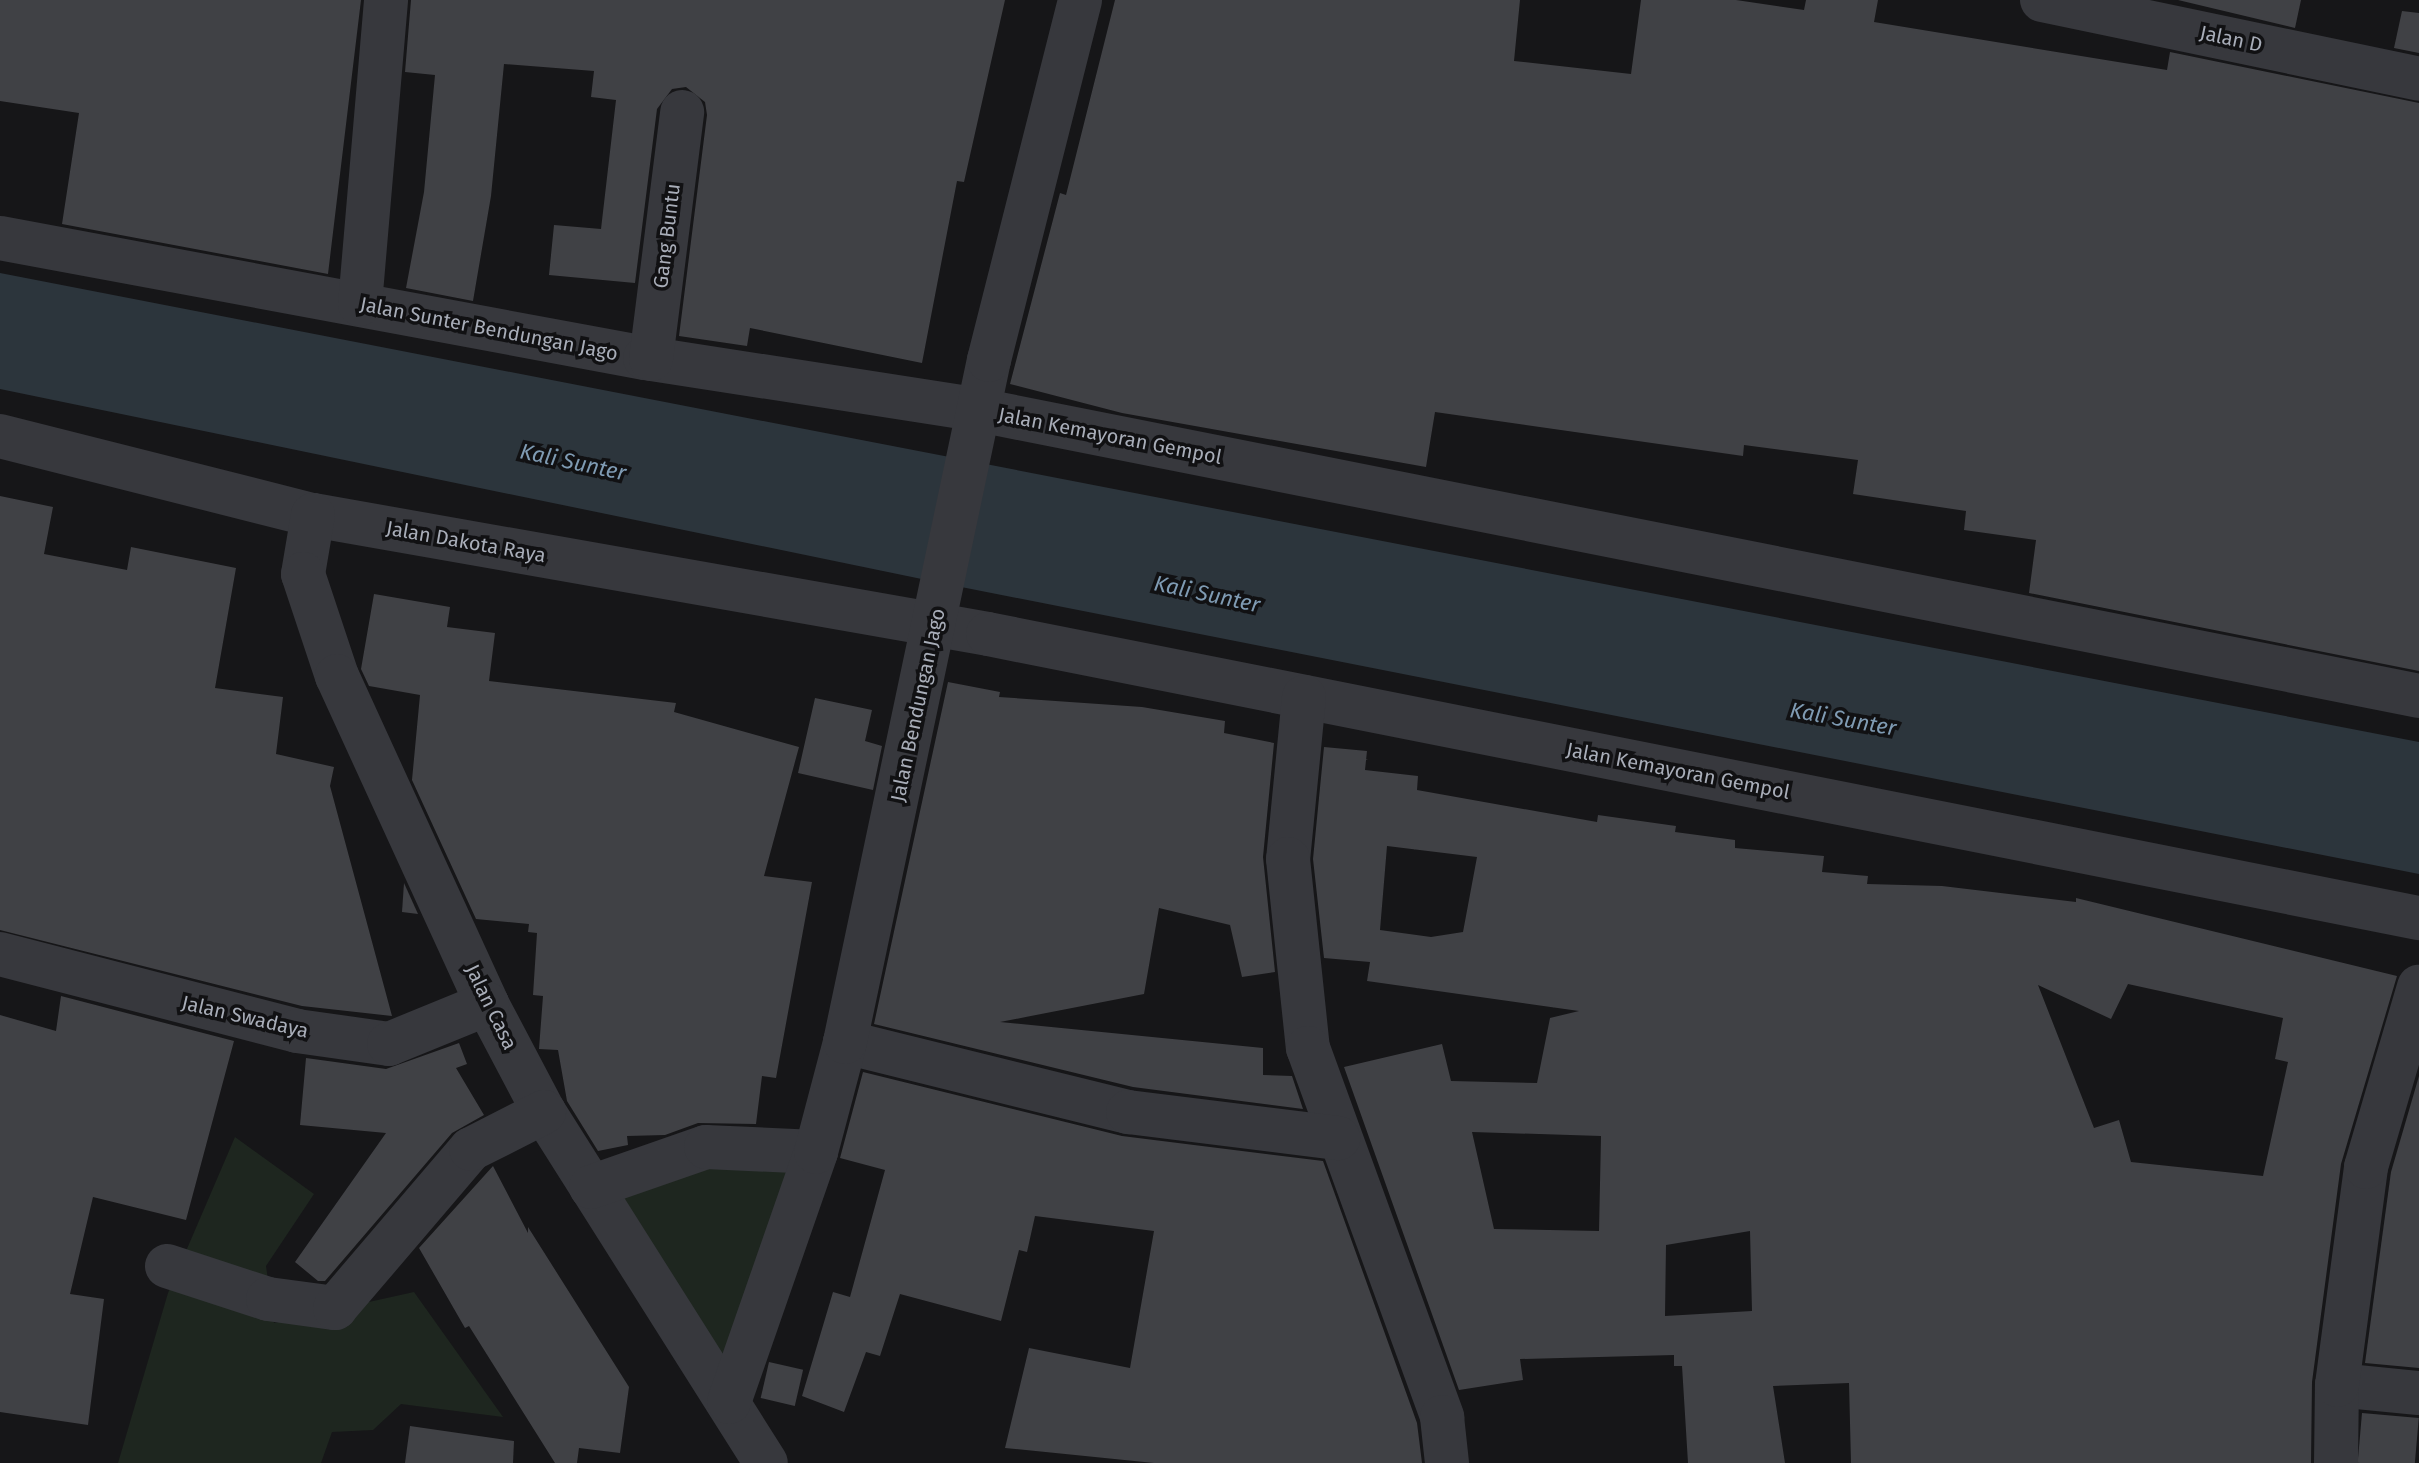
<!DOCTYPE html>
<html>
<head>
<meta charset="utf-8">
<style>
  body { margin:0 }
  #map { position:relative; width:2419px; height:1463px; overflow:hidden; background:#161618; font-family:"Fira Sans",sans-serif }
  div>[style] { position:absolute }
  [style*='--x'] { left:calc(var(--x)*1px); top:calc(var(--y)*1px); width:calc(var(--w)*1px); rotate:calc(var(--a)*1deg) }
  .green>* { inset:0; background:#1e261f }
  .water>* { inset:0; background:#2c353c }
  .building>* { inset:0; background:#404145; transform-origin:0 0 }
  .minor>* { height:44px; margin:-22px; padding:0 22px; transform-origin:22px; border-radius:22px; background:#37383d }
  span { translate:-50% -50%; white-space:nowrap; text-align:center; line-height:1.15; -webkit-text-stroke:7px #111113; paint-order:stroke }
  .street-label { font-size:20px; color:#a8adb8 }
  .water-label { font-size:22px; color:#7f9bb3; font-style:italic }
</style>
</head>
<body>
<div id="map">
  <div class="green">
    <i style="clip-path:polygon(235px 1137px,314px 1194px,266px 1266px,274px 1323px,414px 1292px,503px 1417px,401px 1404px,373px 1430px,332px 1432px,321px 1463px,118px 1463px,168px 1293px)"></i>
    <i style="clip-path:polygon(816px 1152px,729px 1402px,591px 1187px)"></i>
  </div>
  <div class="water">
    <i style="clip-path:polygon(0 273px,2419px 742px,2419px 874px,941px 583px,0 389px)"></i>
  </div>
  <div class="building">
    <i style="clip-path:polygon(0 0,361px 0,328px 274px,62px 224px,79px 113px,0 101px)"></i>
    <i style="clip-path:polygon(411px 0,1005px 0,964px 182px,957px 181px,922px 363px,750px 328px,747px 346px,679px 336px,707px 115px,705px 102px,686px 87px,672px 89px,657px 109px,635px 283px,549px 275px,554px 225px,601px 229px,616px 100px,591px 97px,594px 71px,504px 64px,491px 196px,473px 301px,406px 288px,424px 192px,435px 75px,405px 72px)"></i>
    <i style="clip-path:polygon(1115px 0,1520px 0,1514px 61px,1631px 74px,1641px 0,1736px 0,1804px 10px,1806px 0,1878px 0,1874px 22px,2167px 70px,2170px 52px,2419px 103px,2419px 671px,2029px 593px,2036px 540px,1964px 530px,1966px 511px,1853px 494px,1858px 460px,1744px 445px,1743px 456px,1435px 412px,1426px 467px,1122px 413px,1010px 384px,1060px 193px,1066px 195px)"></i>
    <i style="clip-path:polygon(2178px 0,2301px 0,2295px 28px)"></i>
    <i style="clip-path:polygon(2402px 11px,2419px 13px,2419px 53px,2394px 48px)"></i>
    <i style="clip-path:polygon(0 496px,53px 507px,44px 554px,127px 570px,131px 547px,236px 568px,215px 688px,283px 697px,276px 754px,334px 767px,330px 786px,392px 1016px,302px 1006px,0 930px)"></i>
    <i style="clip-path:polygon(374px 594px,450px 607px,447px 627px,495px 633px,489px 681px,676px 703px,674px 712px,799px 747px,764px 876px,812px 882px,776px 1078px,762px 1076px,756px 1124px,698px 1123px,665px 1135px,627px 1136px,628px 1145px,598px 1151px,567px 1101px,558px 1050px,539px 1049px,543px 996px,533px 995px,537px 933px,528px 932px,529px 924px,476px 919px,412px 780px,420px 695px,369px 686px,361px 669px)"></i>
    <i style="clip-path:polygon(948px 682px,1000px 692px,999px 697px,1142px 707px,1225px 721px,1224px 733px,1274px 743px,1263px 857px,1275px 972px,1242px 977px,1230px 925px,1159px 908px,1144px 994px,1000px 1022px,1263px 1048px,1263px 1075px,1292px 1076px,1303px 1109px,1133px 1087px,874px 1024px)"></i>
    <i style="clip-path:polygon(815px 698px,872px 710px,865px 741px,882px 746px,873px 790px,798px 773px)"></i>
    <i style="clip-path:polygon(evenodd,1324px 747px,1367px 751px,1365px 770px,1418px 776px,1417px 790px,1597px 822px,1598px 815px,1676px 826px,1675px 832px,1735px 840px,1735px 848px,1824px 856px,1822px 872px,1868px 876px,1867px 884px,1942px 886px,2076px 902px,2076px 898px,2397px 976px,2341px 1164px,2312px 1382px,2311px 1463px,1851px 1463px,1849px 1383px,1773px 1386px,1785px 1463px,1688px 1463px,1682px 1366px,1674px 1366px,1674px 1355px,1520px 1359px,1523px 1380px,1459px 1390px,1344px 1067px,1442px 1044px,1451px 1081px,1537px 1083px,1550px 1018px,1579px 1011px,1367px 981px,1370px 962px,1324px 958px,1313px 859px,1324px 747px,1387px 846px,1477px 857px,1463px 932px,1431px 937px,1380px 930px,1387px 846px,1324px 747px,2128px 984px,2283px 1018px,2275px 1059px,2288px 1062px,2263px 1176px,2131px 1162px,2119px 1120px,2094px 1128px,2038px 985px,2111px 1019px,2128px 984px,1324px 747px,1472px 1132px,1601px 1136px,1599px 1231px,1494px 1229px,1472px 1132px,1324px 747px,1750px 1231px,1752px 1311px,1665px 1316px,1666px 1245px,1750px 1231px)"></i>
    <i style="clip-path:polygon(404px 883px,418px 914px,402px 912px)"></i>
    <i style="clip-path:polygon(61px 996px,234px 1041px,186px 1220px,93px 1197px,70px 1294px,104px 1299px,88px 1425px,0 1412px,0 1015px,56px 1031px)"></i>
    <i style="clip-path:polygon(459px 1043px,467px 1064px,456px 1068px,484px 1115px,452px 1133px,325px 1281px,318px 1281px,295px 1262px,386px 1133px,300px 1125px,306px 1058px,386px 1069px)"></i>
    <i style="clip-path:polygon(863px 1072px,1122px 1136px,1323px 1161px,1417px 1423px,1422px 1463px,1154px 1463px,1005px 1448px,1029px 1348px,1130px 1368px,1154px 1231px,1035px 1216px,1027px 1252px,1019px 1250px,1001px 1321px,900px 1294px,880px 1356px,866px 1352px,844px 1412px,802px 1396px,833px 1292px,850px 1297px,885px 1170px,840px 1158px)"></i>
    <i style="clip-path:polygon(2419px 1076px,2419px 1368px,2365px 1363px,2391px 1172px)"></i>
    <i style="clip-path:polygon(493px 1166px,528px 1233px,528px 1227px,629px 1387px,620px 1453px,579px 1448px,577px 1463px,555px 1463px,469px 1326px,465px 1328px,419px 1248px)"></i>
    <i style="left:769px;top:1362px;width:35px;height:37px;rotate:13deg"></i>
    <i style="left:2362px;top:1413px;width:57px;height:50px;rotate:5deg"></i>
    <i style="clip-path:polygon(410px 1426px,514px 1441px,513px 1463px,405px 1463px)"></i>
  </div>
  <div class="minor">
    <i style="--x:2042;--y:0;--w:385;--a:11.8"></i>
    <i style="--x:0;--y:238;--w:656;--a:10.54"></i>
    <i style="--x:645;--y:358;--w:338;--a:8.8"></i>
    <i style="--x:979;--y:410;--w:1468;--a:11.23"></i>
    <i style="--x:360;--y:304;--w:305;--a:-85.1"></i>
    <i style="--x:651;--y:359;--w:249;--a:-82.8"></i>
    <i style="--x:0;--y:436;--w:323;--a:14.2"></i>
    <i style="--x:313;--y:515;--w:685;--a:10"></i>
    <i style="--x:988;--y:634;--w:1459;--a:11.23"></i>
    <i style="--x:313;--y:515;--w:60;--a:99.6"></i>
    <i style="--x:303;--y:574;--w:108;--a:71.6"></i>
    <i style="--x:337;--y:676;--w:361;--a:65.4"></i>
    <i style="--x:487;--y:1004;--w:122;--a:62.2"></i>
    <i style="--x:544;--y:1112;--w:415;--a:57.7"></i>
    <i style="--x:1304;--y:697;--w:163;--a:95.6"></i>
    <i style="--x:1288;--y:859;--w:190;--a:84"></i>
    <i style="--x:1308;--y:1048;--w:393;--a:70"></i>
    <i style="--x:1442;--y:1417;--w:46;--a:83.8"></i>
    <i style="--x:0;--y:954;--w:307;--a:14.5"></i>
    <i style="--x:297;--y:1031;--w:93;--a:8"></i>
    <i style="--x:389;--y:1044;--w:106;--a:-22.2"></i>
    <i style="--x:845;--y:1042;--w:292;--a:13.9"></i>
    <i style="--x:1128;--y:1112;--w:212;--a:7.1"></i>
    <i style="--x:591;--y:1187;--w:122;--a:-19.2"></i>
    <i style="--x:706;--y:1147;--w:110;--a:2.6"></i>
    <i style="--x:167;--y:1266;--w:106;--a:18.1"></i>
    <i style="--x:268;--y:1299;--w:68;--a:7.7"></i>
    <i style="--x:335;--y:1308;--w:209;--a:-49.5"></i>
    <i style="--x:471;--y:1149;--w:82;--a:-26.9"></i>
    <i style="--x:2337;--y:1385;--w:82;--a:5.6"></i>
    <i style="--x:729;--y:1402;--w:265;--a:-70.8"></i>
    <i style="--x:816;--y:1152;--w:114;--a:-75.2"></i>
    <i style="--x:845;--y:1042;--w:697;--a:-78.08"></i>
    <i style="--x:989;--y:360;--w:371;--a:-75.8"></i>
    <i style="--x:2336;--y:1463;--w:78;--a:-89.3"></i>
    <i style="--x:2337;--y:1385;--w:220;--a:-82.4"></i>
    <i style="--x:2366;--y:1167;--w:188;--a:-73.6"></i>
  </div>
  <div class="street-label">
    <span style="left:2231px;top:39px;rotate:12deg">Jalan D</span>
    <span style="left:667px;top:236px;rotate:-83deg">Gang Buntu</span>
    <span style="left:489px;top:329px;rotate:11deg">Jalan Sunter Bendungan Jago</span>
    <span style="left:1110px;top:436px;rotate:11deg">Jalan Kemayoran Gempol</span>
    <span style="left:466px;top:542px;rotate:10deg">Jalan Dakota Raya</span>
    <span style="left:918px;top:705px;rotate:-78deg">Jalan Bendungan Jago</span>
    <span style="left:1678px;top:771px;rotate:11deg">Jalan Kemayoran Gempol</span>
    <span style="left:491px;top:1007px;rotate:64deg">Jalan Casa</span>
    <span style="left:245px;top:1017px;rotate:13deg">Jalan Swadaya</span>
  </div>
  <div class="water-label">
    <span style="left:573px;top:462px;rotate:12deg">Kali Sunter</span>
    <span style="left:1207px;top:594px;rotate:12deg">Kali Sunter</span>
    <span style="left:1843px;top:719px;rotate:10deg">Kali Sunter</span>
  </div>
</div>
</body>
</html>
